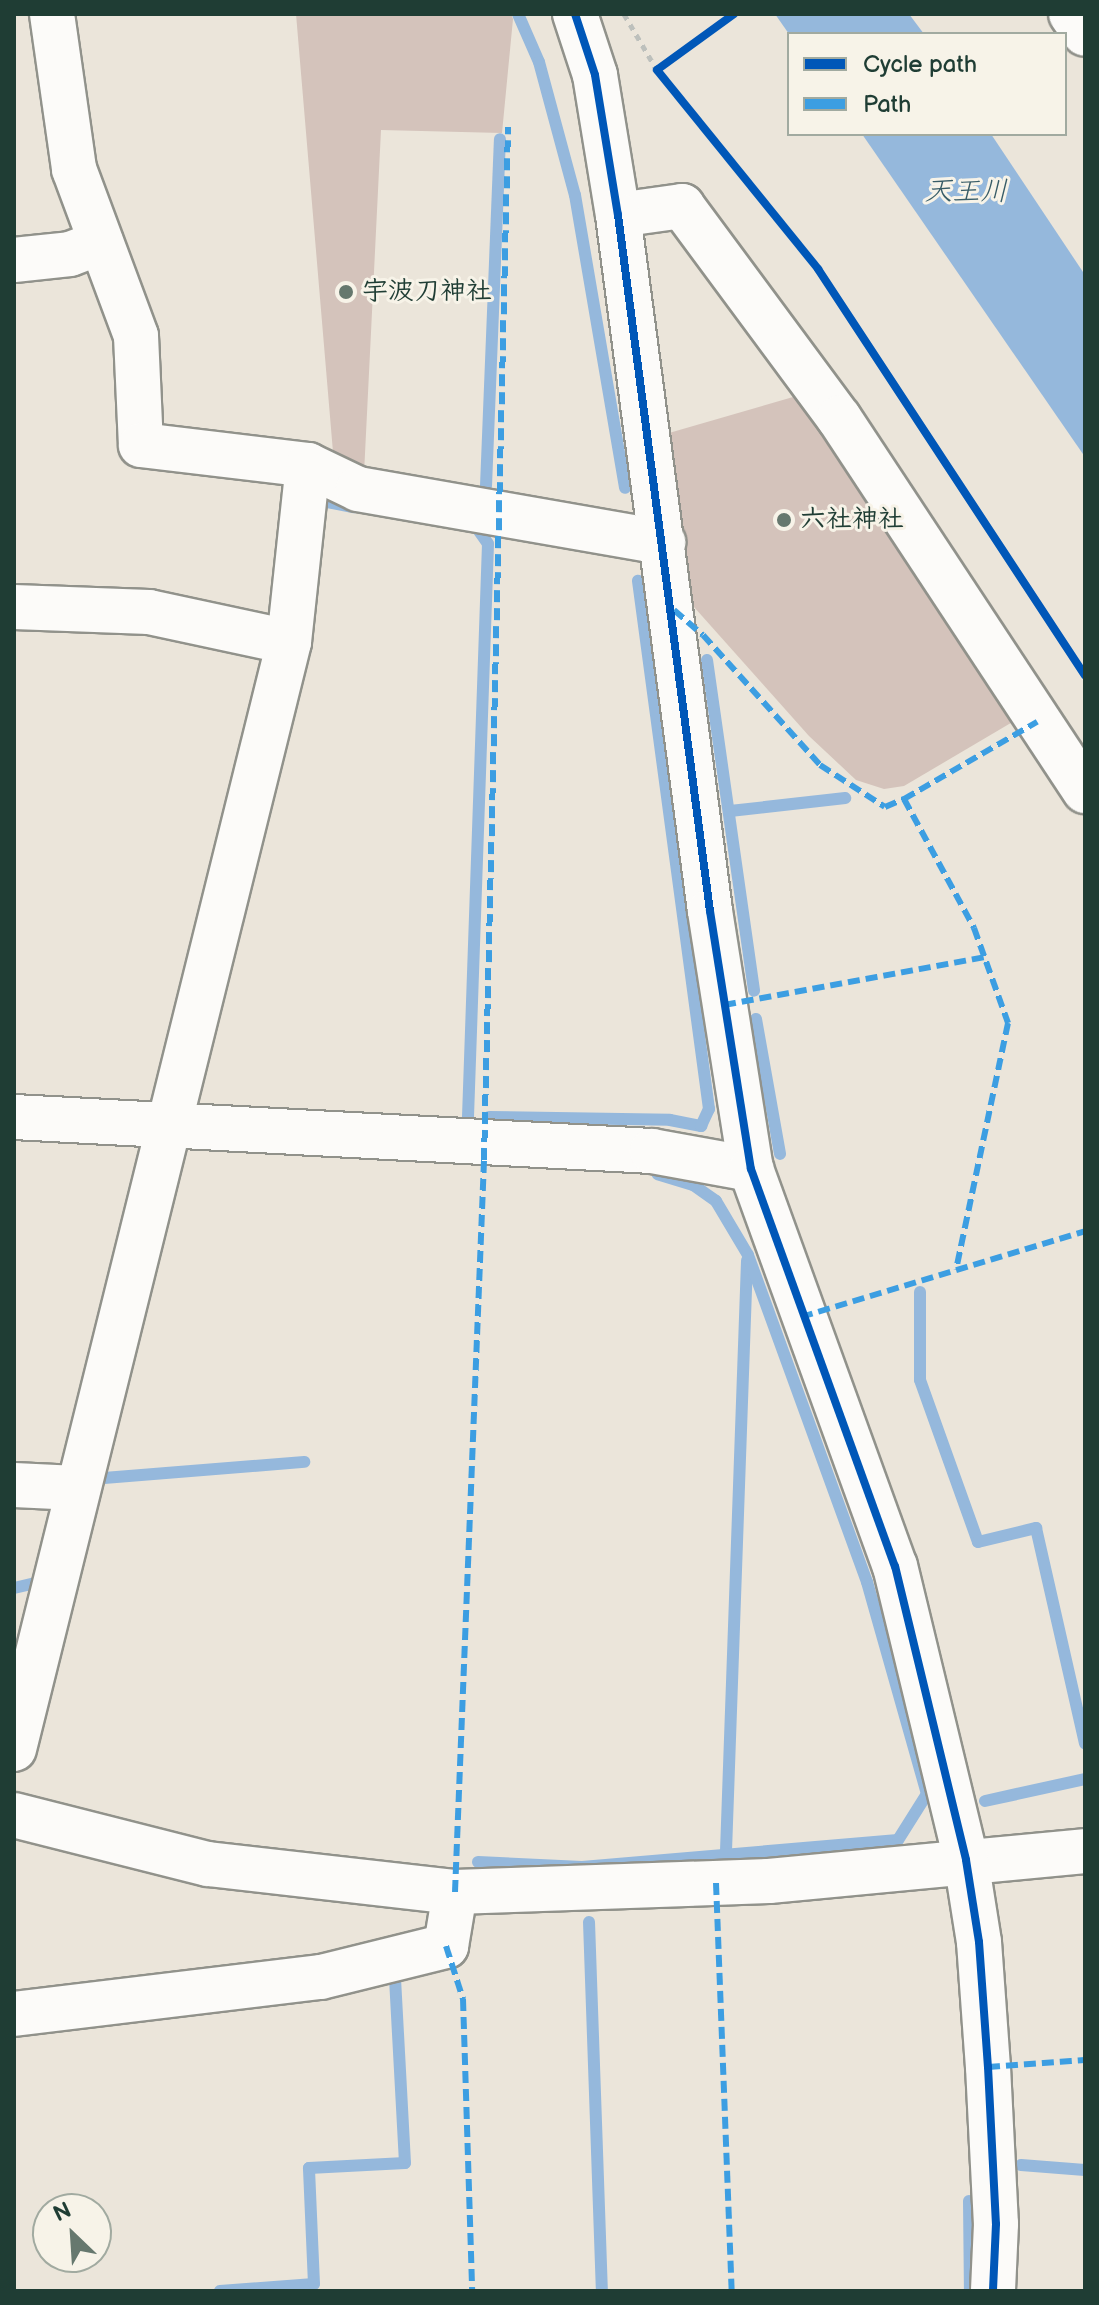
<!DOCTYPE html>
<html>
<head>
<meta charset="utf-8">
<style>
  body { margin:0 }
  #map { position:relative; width:1099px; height:2305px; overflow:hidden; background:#ebe5da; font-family:"Balsamiq Sans","Klee One",sans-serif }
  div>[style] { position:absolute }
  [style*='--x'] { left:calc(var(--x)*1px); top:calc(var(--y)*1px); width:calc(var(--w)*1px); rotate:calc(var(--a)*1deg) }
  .water>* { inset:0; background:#95b8dc }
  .stream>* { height:12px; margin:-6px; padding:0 6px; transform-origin:6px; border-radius:6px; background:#95b8dc }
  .building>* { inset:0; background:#d4c3bb }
  .path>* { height:5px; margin-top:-2.5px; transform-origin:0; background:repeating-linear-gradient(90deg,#bdc0bc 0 6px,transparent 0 12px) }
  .roads { filter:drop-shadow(2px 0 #91928b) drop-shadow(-2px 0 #91928b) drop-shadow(0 2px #91928b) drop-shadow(0 -2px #91928b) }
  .street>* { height:44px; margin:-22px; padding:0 22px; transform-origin:22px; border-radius:22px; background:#fcfbf9 }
  .secondary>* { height:44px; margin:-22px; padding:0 22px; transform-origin:22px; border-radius:22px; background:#fcfbf9 }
  .primary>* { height:44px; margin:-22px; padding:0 22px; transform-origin:22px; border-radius:22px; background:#fcfbf9 }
  .quiet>* { height:6px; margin-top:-3px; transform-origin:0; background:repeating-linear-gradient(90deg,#3c9ee2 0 12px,transparent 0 18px) }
  .cycleway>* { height:8px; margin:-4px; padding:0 4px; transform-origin:4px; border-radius:4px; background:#0057b8 }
  .dots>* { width:22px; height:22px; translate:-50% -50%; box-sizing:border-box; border:4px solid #f7f3e8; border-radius:50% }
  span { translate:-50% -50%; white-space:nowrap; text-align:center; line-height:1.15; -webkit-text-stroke:6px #f7f3e8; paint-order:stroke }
  .poi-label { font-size:26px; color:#1f3d34; font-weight:700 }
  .left { translate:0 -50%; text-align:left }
  .water-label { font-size:28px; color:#375c67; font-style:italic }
  .frame { position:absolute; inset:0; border:16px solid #1f3d34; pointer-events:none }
  .legend { position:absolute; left:787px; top:32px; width:280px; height:104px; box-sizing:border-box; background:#f7f3e8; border:2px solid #a1aaa0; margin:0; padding:10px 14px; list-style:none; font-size:24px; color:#1f3d34 }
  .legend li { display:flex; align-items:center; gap:16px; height:40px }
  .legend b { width:40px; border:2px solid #a1aaa0 }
  .north { position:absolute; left:32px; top:2193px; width:80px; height:80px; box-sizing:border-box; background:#f7f3e8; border:2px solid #a1aaa0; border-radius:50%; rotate:335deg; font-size:22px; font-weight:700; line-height:32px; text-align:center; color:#1f3d34 }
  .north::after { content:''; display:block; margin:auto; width:28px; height:36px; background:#66786e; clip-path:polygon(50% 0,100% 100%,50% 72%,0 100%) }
</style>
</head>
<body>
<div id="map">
  <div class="water">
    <i style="clip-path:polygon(775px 14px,909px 14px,924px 34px,789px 34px)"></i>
    <i style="clip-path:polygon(862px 134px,991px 134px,1085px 275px,1085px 457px)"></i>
  </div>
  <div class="stream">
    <i style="--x:518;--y:14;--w:52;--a:66.4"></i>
    <i style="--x:539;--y:62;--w:138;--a:74.9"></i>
    <i style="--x:575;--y:195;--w:297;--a:80.3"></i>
    <i style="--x:486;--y:486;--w:347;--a:-87.7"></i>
    <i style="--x:322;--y:501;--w:33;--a:11"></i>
    <i style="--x:467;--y:526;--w:10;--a:11"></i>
    <i style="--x:477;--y:528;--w:19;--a:55"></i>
    <i style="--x:488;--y:544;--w:574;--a:92"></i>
    <i style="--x:707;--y:660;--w:334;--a:81.9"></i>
    <i style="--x:730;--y:811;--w:116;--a:-6.4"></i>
    <i style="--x:756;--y:1019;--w:137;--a:79.9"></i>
    <i style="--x:489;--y:1117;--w:181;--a:0.9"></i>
    <i style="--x:670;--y:1120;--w:32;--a:11"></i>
    <i style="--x:701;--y:1126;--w:19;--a:-65"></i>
    <i style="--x:709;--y:1109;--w:533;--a:-97.66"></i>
    <i style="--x:920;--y:1292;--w:88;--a:90"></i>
    <i style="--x:920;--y:1380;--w:172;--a:70.3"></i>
    <i style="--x:978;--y:1542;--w:60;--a:-13.6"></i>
    <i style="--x:1036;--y:1528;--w:221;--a:77.2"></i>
    <i style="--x:104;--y:1478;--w:201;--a:-4.6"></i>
    <i style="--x:14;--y:1588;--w:27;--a:-13"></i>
    <i style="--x:985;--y:1801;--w:102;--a:-12.4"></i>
    <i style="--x:726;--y:1851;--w:591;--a:-87.96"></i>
    <i style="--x:478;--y:1862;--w:104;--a:2.8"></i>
    <i style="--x:582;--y:1867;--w:317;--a:-4.9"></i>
    <i style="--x:898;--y:1840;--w:54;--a:-57.8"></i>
    <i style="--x:927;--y:1794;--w:220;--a:-105.8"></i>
    <i style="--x:867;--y:1582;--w:348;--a:-110"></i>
    <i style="--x:748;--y:1255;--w:63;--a:-120.7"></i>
    <i style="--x:716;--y:1201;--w:28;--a:-145"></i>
    <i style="--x:693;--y:1185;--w:37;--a:-163"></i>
    <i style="--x:589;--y:1922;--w:369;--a:88"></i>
    <i style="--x:1021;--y:2165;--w:64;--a:4.5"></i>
    <i style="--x:969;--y:2201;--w:90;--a:89.4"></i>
    <i style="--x:220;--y:2291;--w:94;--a:-4.3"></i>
    <i style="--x:314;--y:2284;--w:116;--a:-92.5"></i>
    <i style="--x:309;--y:2168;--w:96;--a:-3"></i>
    <i style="--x:405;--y:2163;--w:186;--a:-93.1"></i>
    <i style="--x:395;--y:1977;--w:12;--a:-20"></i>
  </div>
  <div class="building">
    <i style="clip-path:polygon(296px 14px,511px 14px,513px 19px,502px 133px,381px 130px,364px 474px,333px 452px)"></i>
    <i style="clip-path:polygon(800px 395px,1021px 717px,904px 786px,884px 789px,856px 780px,809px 736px,694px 607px,669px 433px)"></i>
  </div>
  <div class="path">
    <i style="--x:624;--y:14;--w:65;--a:59.5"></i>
    <i style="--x:657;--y:70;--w:256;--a:51"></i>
    <i style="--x:818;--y:269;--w:486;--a:56.7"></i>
    <i style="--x:658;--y:70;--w:94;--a:-36.4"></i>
  </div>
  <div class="roads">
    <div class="street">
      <i style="--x:52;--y:14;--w:157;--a:81.9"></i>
      <i style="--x:74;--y:169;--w:178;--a:69.6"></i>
      <i style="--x:136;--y:336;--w:109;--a:87.4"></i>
      <i style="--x:141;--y:445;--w:168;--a:6.8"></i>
      <i style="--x:618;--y:215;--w:65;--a:-8"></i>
      <i style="--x:682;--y:206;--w:264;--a:53.5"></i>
      <i style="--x:839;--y:418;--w:447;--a:56.6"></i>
      <i style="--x:14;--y:260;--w:56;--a:-6.1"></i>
      <i style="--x:70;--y:254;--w:33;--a:-21"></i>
      <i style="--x:14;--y:607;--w:135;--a:2.1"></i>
      <i style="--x:149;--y:612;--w:143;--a:12.1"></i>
      <i style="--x:14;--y:1117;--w:639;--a:3.05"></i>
      <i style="--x:652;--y:1151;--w:101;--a:10.3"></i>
      <i style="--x:14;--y:1485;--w:63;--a:2.7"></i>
      <i style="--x:14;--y:1749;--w:1141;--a:-76.05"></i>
      <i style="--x:289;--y:642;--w:178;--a:-83.9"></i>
      <i style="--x:308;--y:465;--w:55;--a:25.6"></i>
      <i style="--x:358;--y:489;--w:310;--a:9.9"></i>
      <i style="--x:14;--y:1815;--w:200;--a:14.2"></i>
      <i style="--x:208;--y:1864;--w:249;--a:6.5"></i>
      <i style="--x:455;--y:1892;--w:314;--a:-2"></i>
      <i style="--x:769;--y:1881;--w:317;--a:-5.4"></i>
      <i style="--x:14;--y:2014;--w:309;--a:-6.9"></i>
      <i style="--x:321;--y:1977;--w:129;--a:-13.9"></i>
      <i style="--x:446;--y:1946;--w:55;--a:-80.5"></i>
    </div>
    <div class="secondary">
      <i style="--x:575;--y:14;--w:64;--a:71.8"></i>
      <i style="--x:595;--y:75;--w:142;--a:80.7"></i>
      <i style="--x:618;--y:215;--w:702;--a:82.47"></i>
      <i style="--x:710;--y:911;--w:261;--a:81"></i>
      <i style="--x:751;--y:1169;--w:422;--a:70.1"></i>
      <i style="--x:895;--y:1566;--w:302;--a:76.4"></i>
      <i style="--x:966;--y:1860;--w:83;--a:81"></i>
      <i style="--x:979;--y:1942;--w:125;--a:85.9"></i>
      <i style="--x:988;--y:2067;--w:157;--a:87.1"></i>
      <i style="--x:996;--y:2224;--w:67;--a:92.6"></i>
    </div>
    <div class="primary">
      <i style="--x:1071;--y:14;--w:24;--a:55"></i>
    </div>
  </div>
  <div class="quiet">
    <i style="--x:674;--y:610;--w:38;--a:41"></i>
    <i style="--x:703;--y:635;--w:175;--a:48"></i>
    <i style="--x:820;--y:765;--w:77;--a:32.9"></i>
    <i style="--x:885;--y:807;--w:21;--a:-23"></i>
    <i style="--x:904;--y:799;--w:147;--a:61.5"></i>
    <i style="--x:974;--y:928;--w:101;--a:70.3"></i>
    <i style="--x:1008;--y:1023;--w:252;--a:101.9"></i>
    <i style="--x:904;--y:799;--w:154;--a:-30.1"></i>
    <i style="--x:724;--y:1005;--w:265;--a:-10.4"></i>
    <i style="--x:801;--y:1317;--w:297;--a:-16.8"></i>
    <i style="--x:716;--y:1883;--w:408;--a:87.8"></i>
    <i style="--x:455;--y:1892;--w:733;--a:-87.73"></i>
    <i style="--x:484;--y:1160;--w:1033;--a:-88.67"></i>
    <i style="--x:446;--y:1946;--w:56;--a:72.2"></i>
    <i style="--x:463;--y:1999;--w:292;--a:88.2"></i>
    <i style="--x:988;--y:2067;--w:97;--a:-4.1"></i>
  </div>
  <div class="cycleway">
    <i style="--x:575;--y:14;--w:64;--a:71.8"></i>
    <i style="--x:595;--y:75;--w:142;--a:80.7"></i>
    <i style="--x:618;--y:215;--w:702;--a:82.47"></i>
    <i style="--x:710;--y:911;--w:261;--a:81"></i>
    <i style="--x:751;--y:1169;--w:422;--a:70.1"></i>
    <i style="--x:895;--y:1566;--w:302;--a:76.4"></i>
    <i style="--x:966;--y:1860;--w:83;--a:81"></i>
    <i style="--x:979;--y:1942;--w:125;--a:85.9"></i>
    <i style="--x:988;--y:2067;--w:157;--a:87.1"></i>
    <i style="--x:996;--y:2224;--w:67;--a:92.6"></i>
    <i style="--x:734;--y:14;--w:95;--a:144"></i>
    <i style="--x:657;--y:70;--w:256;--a:51"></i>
    <i style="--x:818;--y:269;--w:486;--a:56.7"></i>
  </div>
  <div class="dots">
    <i style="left:346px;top:292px;background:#66786e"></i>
    <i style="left:784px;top:520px;background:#66786e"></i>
  </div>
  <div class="poi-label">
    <span class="left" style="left:362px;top:292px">宇波刀神社</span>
    <span class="left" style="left:800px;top:520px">六社神社</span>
  </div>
  <div class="water-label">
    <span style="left:966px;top:192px">天王川</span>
  </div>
  <div class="frame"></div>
  <ul class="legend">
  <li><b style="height:10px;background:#0057b8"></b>Cycle path</li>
  <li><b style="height:10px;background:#3c9ee2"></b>Path</li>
  </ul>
  <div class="north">N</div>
</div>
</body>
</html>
